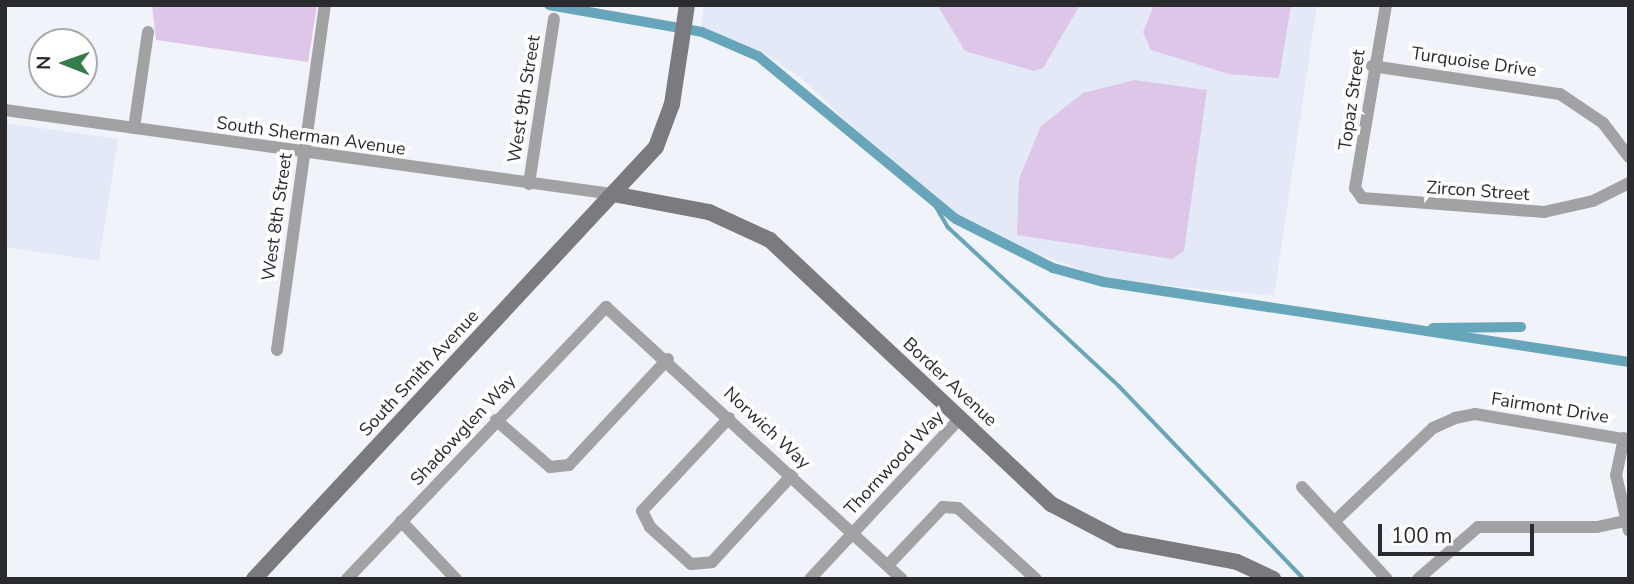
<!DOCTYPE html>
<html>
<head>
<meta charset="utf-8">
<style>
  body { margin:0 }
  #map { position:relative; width:1634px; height:584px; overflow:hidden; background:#f0f3fa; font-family:"Nunito Sans",sans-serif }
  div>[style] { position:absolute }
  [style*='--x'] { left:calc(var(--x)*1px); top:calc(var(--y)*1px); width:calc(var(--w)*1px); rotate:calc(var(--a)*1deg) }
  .built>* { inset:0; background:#e3e9f7 }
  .green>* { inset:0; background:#ddc6e8 }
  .stream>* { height:3.5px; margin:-1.75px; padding:0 1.75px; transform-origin:1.75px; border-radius:1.75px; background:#66a5ba }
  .canal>* { height:10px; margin:-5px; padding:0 5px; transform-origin:5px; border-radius:5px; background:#66a5ba }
  .street>* { height:12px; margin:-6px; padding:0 6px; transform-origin:6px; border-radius:6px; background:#a2a2a5 }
  .secondary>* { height:16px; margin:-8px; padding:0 8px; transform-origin:8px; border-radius:8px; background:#7b7b7f }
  span { translate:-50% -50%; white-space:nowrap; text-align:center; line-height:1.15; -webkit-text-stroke:7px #fff; paint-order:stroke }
  .street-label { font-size:18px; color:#2a2b2e }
  .frame { position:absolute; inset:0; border:7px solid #2a2b2e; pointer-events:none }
  .north { position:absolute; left:28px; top:28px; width:70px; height:70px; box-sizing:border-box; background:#fff; border:2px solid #aaaaab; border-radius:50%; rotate:271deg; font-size:19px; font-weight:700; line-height:28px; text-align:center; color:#2a2b2e }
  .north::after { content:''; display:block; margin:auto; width:24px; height:32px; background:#347c49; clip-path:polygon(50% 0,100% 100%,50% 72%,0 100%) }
  .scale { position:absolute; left:1378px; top:524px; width:156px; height:32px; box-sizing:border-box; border:4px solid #2a2b2e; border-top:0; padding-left:9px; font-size:21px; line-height:24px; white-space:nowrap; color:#2a2b2e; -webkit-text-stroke:5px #fff; paint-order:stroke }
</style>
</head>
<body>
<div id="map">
  <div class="built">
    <i style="clip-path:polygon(704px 5px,1317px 5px,1274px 296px,1110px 280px,993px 238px,908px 179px,802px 79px,763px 52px,701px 28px)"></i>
    <i style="clip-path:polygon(5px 123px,118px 139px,99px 261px,5px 247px)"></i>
  </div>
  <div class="green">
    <i style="clip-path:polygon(152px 5px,317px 5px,308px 62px,156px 40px)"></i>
    <i style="clip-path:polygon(937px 5px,1080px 5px,1043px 68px,1034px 71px,965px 51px)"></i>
    <i style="clip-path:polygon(1154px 5px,1291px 5px,1279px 78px,1229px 74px,1151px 50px,1143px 32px)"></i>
    <i style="clip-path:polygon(1134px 80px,1207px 90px,1184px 251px,1172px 259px,1017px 235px,1019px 179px,1041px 126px,1083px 93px)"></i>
  </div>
  <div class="stream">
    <i style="--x:933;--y:201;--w:30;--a:60"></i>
    <i style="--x:948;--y:227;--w:233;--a:42.9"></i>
    <i style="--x:1119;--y:386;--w:267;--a:46.2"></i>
  </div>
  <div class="canal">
    <i style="--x:549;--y:5;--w:155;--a:10"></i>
    <i style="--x:702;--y:32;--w:61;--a:23.2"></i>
    <i style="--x:758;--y:56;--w:256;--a:39.5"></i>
    <i style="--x:956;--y:219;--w:109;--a:26.8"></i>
    <i style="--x:1053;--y:268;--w:53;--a:15.4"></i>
    <i style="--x:1104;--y:282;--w:531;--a:8.66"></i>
    <i style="--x:1433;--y:328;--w:88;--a:-0.7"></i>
  </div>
  <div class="street">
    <i style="--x:1386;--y:5;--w:186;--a:99.6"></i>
    <i style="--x:1355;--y:188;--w:12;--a:55"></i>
    <i style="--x:1362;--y:198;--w:183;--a:4.4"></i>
    <i style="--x:1544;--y:212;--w:50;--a:-12.7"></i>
    <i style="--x:1593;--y:201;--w:40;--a:-26.6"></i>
    <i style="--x:1372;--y:66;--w:190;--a:8.5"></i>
    <i style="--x:1560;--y:94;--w:52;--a:34"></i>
    <i style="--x:1603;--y:123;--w:43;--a:52.6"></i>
    <i style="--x:5;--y:110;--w:614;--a:7.87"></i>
    <i style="--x:134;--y:128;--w:97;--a:-81.7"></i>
    <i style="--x:529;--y:184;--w:167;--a:-81.4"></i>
    <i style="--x:277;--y:350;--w:348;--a:-82.1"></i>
    <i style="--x:729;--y:418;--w:127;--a:133.1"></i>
    <i style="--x:642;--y:511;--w:18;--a:63"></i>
    <i style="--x:650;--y:527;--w:55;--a:42.1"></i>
    <i style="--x:691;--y:564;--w:21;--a:-5"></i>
    <i style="--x:712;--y:562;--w:118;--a:-47.4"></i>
    <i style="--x:496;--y:420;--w:72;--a:41"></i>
    <i style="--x:550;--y:467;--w:19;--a:-6"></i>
    <i style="--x:569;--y:465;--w:145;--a:-47"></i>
    <i style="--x:1624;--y:438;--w:38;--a:102"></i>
    <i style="--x:1616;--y:475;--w:57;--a:76.9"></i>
    <i style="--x:1302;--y:487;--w:125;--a:47.3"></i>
    <i style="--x:1336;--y:520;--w:134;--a:-43.5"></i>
    <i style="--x:1433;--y:428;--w:24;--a:-24"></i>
    <i style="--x:1455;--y:418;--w:20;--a:-11"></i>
    <i style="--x:1475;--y:414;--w:156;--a:9.6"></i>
    <i style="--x:401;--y:521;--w:80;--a:46.5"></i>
    <i style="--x:888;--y:565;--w:80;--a:-46.5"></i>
    <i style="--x:943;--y:507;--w:15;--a:4"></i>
    <i style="--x:958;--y:508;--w:105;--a:42.3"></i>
    <i style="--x:347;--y:579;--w:376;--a:-46.4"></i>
    <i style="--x:606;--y:307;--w:402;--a:42.6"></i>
    <i style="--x:810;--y:579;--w:220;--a:-47"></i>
    <i style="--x:1418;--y:579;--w:79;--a:-40.9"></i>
    <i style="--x:1478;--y:527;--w:119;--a:0"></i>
    <i style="--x:1597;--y:527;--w:29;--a:-12"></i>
  </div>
  <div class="secondary">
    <i style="--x:613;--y:194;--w:98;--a:10.6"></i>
    <i style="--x:709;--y:212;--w:67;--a:24.7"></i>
    <i style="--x:770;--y:240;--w:386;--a:43.2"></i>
    <i style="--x:1051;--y:504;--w:78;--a:27.6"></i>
    <i style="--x:1120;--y:540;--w:119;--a:10.6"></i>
    <i style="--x:1237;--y:562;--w:40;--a:25"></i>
    <i style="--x:254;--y:579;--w:590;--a:-47.06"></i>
    <i style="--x:656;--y:147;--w:46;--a:-69.6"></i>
    <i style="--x:672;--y:104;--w:100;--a:-81.4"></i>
  </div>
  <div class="street-label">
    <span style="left:1474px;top:62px;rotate:8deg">Turquoise Drive</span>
    <span style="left:524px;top:99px;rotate:-81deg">West 9th Street</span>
    <span style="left:1352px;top:100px;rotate:-82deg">Topaz Street</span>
    <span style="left:311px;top:136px;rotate:8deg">South Sherman Avenue</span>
    <span style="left:1478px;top:191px;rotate:4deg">Zircon Street</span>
    <span style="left:277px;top:217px;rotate:-82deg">West 8th Street</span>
    <span style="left:419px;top:373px;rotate:-47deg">South Smith Avenue</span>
    <span style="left:950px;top:382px;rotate:43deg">Border Avenue</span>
    <span style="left:1550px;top:408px;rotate:9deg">Fairmont Drive</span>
    <span style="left:767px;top:428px;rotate:43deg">Norwich Way</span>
    <span style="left:463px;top:430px;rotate:-47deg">Shadowglen Way</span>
    <span style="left:894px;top:463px;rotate:-47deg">Thornwood Way</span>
  </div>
  <div class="frame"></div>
  <div class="north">N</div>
  <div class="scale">100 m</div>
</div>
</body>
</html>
